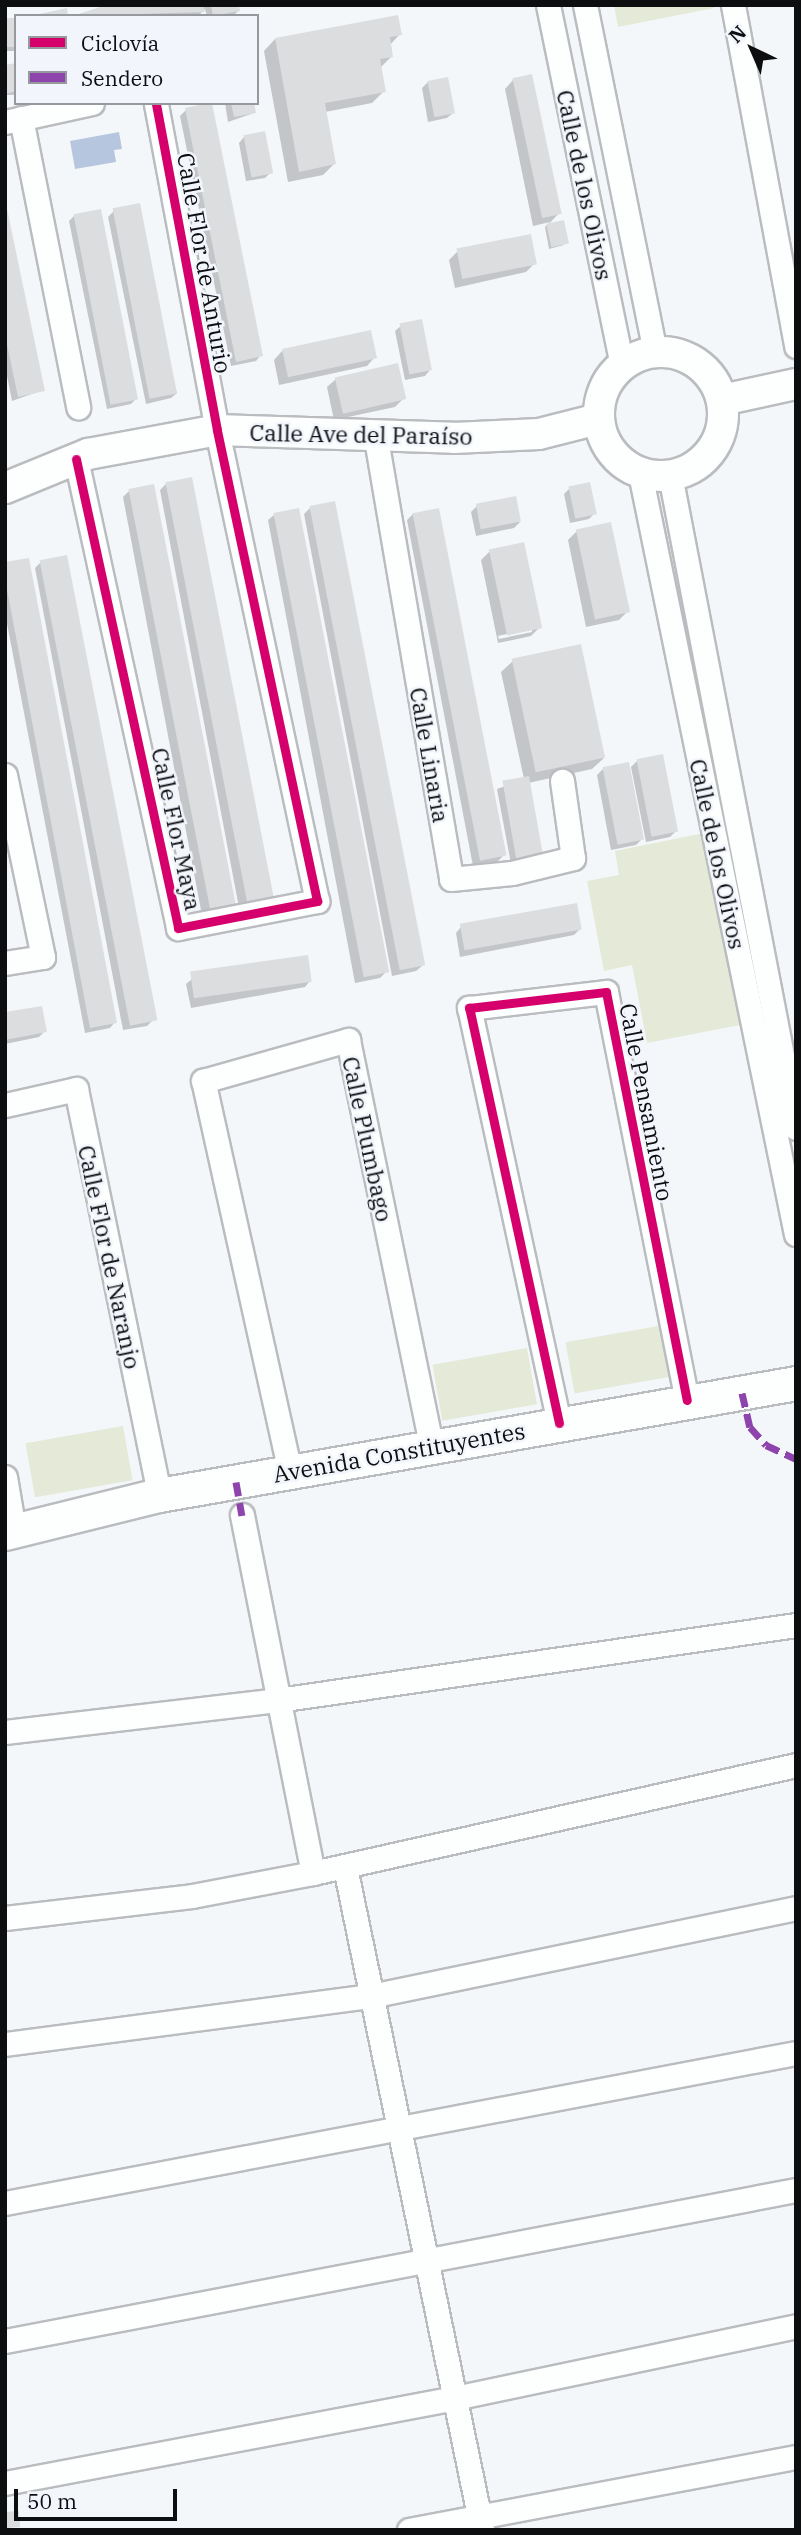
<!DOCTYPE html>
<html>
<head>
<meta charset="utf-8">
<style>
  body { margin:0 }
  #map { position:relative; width:801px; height:2535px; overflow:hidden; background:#f4f7fa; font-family:"IBM Plex Serif",serif }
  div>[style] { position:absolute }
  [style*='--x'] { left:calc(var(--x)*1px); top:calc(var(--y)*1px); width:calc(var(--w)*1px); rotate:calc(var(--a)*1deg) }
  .green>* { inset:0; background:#e5e9d7; transform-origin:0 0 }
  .water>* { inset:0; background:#b6c6de }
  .shadow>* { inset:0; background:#0003; transform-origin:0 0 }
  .building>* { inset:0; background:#dcdddf; transform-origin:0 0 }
  .roads { filter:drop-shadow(2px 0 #babcbf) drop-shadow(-2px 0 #babcbf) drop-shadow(0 2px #babcbf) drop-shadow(0 -2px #babcbf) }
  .minor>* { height:23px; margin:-11.5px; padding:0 11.5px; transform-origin:11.5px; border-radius:11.5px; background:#fdfefe }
  .tertiary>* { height:30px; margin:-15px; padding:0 15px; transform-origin:15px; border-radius:15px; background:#fdfefe }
  .tertiary>.ring { margin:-15px; padding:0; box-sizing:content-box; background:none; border:30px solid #fdfefe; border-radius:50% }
  .secondary>* { height:33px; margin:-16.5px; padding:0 16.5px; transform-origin:16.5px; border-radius:16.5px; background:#fdfefe }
  .quiet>* { height:7px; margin-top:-3.5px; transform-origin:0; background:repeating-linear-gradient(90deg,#8e44ad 0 14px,transparent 0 21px) }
  .cycleway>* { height:9px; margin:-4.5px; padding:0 4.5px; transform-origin:4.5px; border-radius:4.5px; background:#d6006c }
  span { translate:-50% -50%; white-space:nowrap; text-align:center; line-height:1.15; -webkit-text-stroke:5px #f2f6fc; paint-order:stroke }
  .street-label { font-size:23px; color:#0d0e10 }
  .frame { position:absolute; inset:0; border:7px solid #0d0e10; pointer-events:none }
  .legend { position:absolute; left:14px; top:14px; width:245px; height:91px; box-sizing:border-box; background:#f2f6fc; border:2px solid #96999e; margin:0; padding:9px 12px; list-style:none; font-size:21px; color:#0d0e10 }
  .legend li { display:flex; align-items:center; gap:14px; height:35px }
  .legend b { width:35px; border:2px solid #96999e }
  .north { position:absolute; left:717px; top:14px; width:70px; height:70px; -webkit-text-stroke:5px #f2f6fc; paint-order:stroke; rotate:316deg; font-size:19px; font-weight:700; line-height:28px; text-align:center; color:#0d0e10 }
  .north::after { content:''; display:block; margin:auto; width:24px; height:32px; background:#0d0e10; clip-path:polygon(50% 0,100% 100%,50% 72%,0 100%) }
  .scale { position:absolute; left:14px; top:2489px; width:163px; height:32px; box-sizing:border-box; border:4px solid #0d0e10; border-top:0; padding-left:9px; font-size:21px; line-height:24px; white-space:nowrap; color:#0d0e10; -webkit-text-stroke:5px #f2f6fc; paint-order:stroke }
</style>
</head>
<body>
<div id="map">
  <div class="green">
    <i style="clip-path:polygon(614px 5px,714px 5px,714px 8px,618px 27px)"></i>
    <i style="clip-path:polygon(704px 833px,740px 1025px,647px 1043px,632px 965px,604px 971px,587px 881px,619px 875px,615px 851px)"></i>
    <i style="left:664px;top:1325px;width:52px;height:100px;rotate:80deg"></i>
    <i style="left:527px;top:1348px;width:57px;height:96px;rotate:80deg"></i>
    <i style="left:123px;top:1426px;width:55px;height:99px;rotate:80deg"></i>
  </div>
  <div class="water">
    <i style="clip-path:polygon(119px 132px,122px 149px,114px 150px,116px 162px,75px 169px,70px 141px)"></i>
  </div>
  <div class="shadow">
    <i style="clip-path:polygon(114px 5px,237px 5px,238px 11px,233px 16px,207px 16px,205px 9px,198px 16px,72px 16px)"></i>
    <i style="left:16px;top:20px;width:31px;height:11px;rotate:90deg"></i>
    <i style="clip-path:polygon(400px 34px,390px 45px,392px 56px,380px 68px,384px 91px,372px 103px,325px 112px,334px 164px,323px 175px,288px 182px,264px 51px,275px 39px)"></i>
    <i style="left:16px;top:65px;width:30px;height:11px;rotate:90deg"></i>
    <i style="clip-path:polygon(513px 80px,559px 213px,548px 225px,564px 245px,549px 249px,545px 227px,550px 222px,533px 226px,505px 89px)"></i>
    <i style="clip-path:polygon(428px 82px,453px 113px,447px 118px,428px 122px,422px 88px)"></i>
    <i style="clip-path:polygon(225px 103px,252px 103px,254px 113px,228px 122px)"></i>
    <i style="clip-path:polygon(186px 110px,261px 355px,256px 361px,231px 366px,180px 116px)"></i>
    <i style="clip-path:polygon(244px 137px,271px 172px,265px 178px,246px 181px,239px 143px)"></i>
    <i style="clip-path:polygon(5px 202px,43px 390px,12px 401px,5px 366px)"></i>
    <i style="clip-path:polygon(114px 211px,177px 393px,171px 398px,146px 404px,108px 217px)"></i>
    <i style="clip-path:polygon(74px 216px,137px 398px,131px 404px,107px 409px,69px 221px)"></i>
    <i style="clip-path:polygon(458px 251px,535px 263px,526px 272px,455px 288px,449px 260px)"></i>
    <i style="clip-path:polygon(401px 326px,430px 370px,425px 376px,405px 380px,395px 331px)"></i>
    <i style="clip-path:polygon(282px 351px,375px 357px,367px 366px,279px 385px,274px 360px)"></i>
    <i style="clip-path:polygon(336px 379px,404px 398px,395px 407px,334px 420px,327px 387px)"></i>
    <i style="clip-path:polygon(166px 484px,270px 903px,240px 913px,160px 490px)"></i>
    <i style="clip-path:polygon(569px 489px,595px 513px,589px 519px,570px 523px,564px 494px)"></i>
    <i style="clip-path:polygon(129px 491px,233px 910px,203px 921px,123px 497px)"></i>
    <i style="clip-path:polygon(477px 506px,520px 522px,514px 528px,476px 536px,471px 512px)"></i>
    <i style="clip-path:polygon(310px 508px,422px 966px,416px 971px,392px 976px,304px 514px)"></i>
    <i style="clip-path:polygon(413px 514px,503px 856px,497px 862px,473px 866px,407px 520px)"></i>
    <i style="clip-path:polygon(274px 515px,386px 972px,380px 978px,355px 983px,268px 520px)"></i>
    <i style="clip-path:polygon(577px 531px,628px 611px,619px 620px,586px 627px,568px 540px)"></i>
    <i style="clip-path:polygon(evenodd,490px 551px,540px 627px,531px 636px,498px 643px,481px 560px,490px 551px,532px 628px,532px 632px,499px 639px,498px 636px,532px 628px)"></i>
    <i style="clip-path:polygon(41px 562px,153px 1020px,147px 1026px,123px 1030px,35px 568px)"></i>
    <i style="clip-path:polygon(5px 564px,115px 1022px,110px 1028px,85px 1033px,5px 613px)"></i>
    <i style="clip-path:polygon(513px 661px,604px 758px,592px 769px,528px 783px,542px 853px,536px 859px,511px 864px,497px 789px,524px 779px,501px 672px)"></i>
    <i style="clip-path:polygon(637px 761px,676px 831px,670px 837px,646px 842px,631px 767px)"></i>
    <i style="clip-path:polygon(603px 769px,642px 839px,636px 845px,611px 850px,597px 775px)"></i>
    <i style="clip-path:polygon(461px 927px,580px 929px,574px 935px,460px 957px,456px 933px)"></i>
    <i style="clip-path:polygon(192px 979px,310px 981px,305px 987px,191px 1008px,186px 984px)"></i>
    <i style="clip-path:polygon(5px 1014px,45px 1031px,39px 1037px,5px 1044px)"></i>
  </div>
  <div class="building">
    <i style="clip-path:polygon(106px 5px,203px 5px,205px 12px,73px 16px)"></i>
    <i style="clip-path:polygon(211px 5px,239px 5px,240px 11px,213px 16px)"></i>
    <i style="clip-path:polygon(67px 8px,68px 16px,35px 16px,35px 15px)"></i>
    <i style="clip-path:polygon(398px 15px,402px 35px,390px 37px,393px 57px,380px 59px,386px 92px,325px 103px,336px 164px,299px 172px,275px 38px)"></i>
    <i style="left:16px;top:18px;width:29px;height:11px;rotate:90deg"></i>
    <i style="clip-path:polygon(16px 63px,16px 91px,5px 94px,5px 65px)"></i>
    <i style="left:532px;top:74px;width:143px;height:20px;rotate:78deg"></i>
    <i style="left:448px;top:77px;width:37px;height:21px;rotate:79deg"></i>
    <i style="clip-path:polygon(209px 103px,212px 103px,263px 356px,236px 362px,185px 108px)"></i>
    <i style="clip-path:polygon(231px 103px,254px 103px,256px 113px,234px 117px)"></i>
    <i style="left:265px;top:131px;width:43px;height:22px;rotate:79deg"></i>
    <i style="clip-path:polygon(5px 199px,45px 391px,18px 397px,5px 335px)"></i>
    <i style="left:140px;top:203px;width:194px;height:28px;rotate:79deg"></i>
    <i style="left:101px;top:209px;width:194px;height:28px;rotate:79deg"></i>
    <i style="left:564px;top:220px;width:24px;height:18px;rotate:78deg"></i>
    <i style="left:531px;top:234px;width:31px;height:76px;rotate:79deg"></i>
    <i style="left:422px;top:319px;width:52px;height:23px;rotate:79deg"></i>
    <i style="left:371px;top:330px;width:29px;height:91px;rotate:78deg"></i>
    <i style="left:398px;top:363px;width:37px;height:65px;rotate:77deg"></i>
    <i style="left:192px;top:477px;width:433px;height:27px;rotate:79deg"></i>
    <i style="left:590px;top:482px;width:33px;height:22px;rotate:78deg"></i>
    <i style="left:154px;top:484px;width:435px;height:26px;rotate:79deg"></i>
    <i style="left:516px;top:496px;width:26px;height:41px;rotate:79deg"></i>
    <i style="left:335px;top:501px;width:473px;height:26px;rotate:79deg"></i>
    <i style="left:299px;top:508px;width:473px;height:26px;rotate:79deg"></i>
    <i style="left:439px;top:508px;width:354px;height:27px;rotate:79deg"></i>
    <i style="left:611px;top:522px;width:92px;height:36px;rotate:78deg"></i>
    <i style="left:524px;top:542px;width:88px;height:36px;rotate:78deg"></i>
    <i style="left:67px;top:555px;width:474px;height:28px;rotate:79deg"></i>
    <i style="clip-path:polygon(29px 558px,117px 1023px,90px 1028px,5px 579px,5px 562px)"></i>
    <i style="left:581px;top:644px;width:116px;height:71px;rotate:78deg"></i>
    <i style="left:663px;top:754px;width:79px;height:27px;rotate:79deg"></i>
    <i style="left:629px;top:762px;width:79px;height:27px;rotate:79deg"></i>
    <i style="left:529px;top:776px;width:79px;height:27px;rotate:80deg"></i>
    <i style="left:577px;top:903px;width:27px;height:119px;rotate:80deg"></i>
    <i style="left:308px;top:955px;width:27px;height:119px;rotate:82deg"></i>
    <i style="clip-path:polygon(42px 1006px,47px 1032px,5px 1040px,5px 1012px)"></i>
    <i style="left:19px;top:2511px;width:16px;height:14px;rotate:86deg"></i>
  </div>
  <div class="roads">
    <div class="minor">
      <i style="--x:548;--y:5;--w:368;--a:78.4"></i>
      <i style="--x:585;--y:5;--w:354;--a:78.6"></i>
      <i style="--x:733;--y:5;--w:347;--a:79.5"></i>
      <i style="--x:21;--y:118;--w:295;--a:78.8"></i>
      <i style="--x:5;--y:122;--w:89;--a:-12.3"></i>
      <i style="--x:375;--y:433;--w:452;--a:80.3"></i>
      <i style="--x:451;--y:879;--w:61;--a:-5.6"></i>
      <i style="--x:512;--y:873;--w:63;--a:-13.8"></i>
      <i style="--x:573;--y:858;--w:78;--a:-98.1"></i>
      <i style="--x:76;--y:459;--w:480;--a:77.7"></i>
      <i style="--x:178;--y:928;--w:142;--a:-11"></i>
      <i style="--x:317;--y:901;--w:481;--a:-102"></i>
      <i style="--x:217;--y:430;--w:333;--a:-100.6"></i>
      <i style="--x:640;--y:473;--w:777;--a:78.42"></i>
      <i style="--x:670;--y:475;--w:665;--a:79.08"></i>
      <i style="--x:5;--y:775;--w:186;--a:78.2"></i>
      <i style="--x:43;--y:957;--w:38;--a:171"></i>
      <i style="--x:5;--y:1105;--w:73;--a:-12.7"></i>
      <i style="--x:76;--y:1089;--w:414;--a:78.4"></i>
      <i style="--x:559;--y:1423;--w:425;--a:-102.2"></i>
      <i style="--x:469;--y:1008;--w:138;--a:-6.7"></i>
      <i style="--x:606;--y:992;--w:416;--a:78.8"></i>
      <i style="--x:290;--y:1472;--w:401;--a:-102.5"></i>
      <i style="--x:203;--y:1081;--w:151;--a:-15.8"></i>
      <i style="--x:348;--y:1040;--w:414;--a:78.4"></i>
      <i style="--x:5;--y:1477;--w:54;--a:80.4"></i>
      <i style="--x:242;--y:1515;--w:365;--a:78.8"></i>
      <i style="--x:5;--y:1732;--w:275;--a:-6.7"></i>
      <i style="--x:278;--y:1700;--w:523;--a:-8.24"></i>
      <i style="--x:345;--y:1867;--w:677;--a:78.32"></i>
      <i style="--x:5;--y:1918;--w:188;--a:-6.7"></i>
      <i style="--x:192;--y:1896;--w:123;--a:-10.8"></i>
      <i style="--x:313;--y:1873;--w:495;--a:-12.6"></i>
      <i style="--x:5;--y:2044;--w:369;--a:-7.5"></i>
      <i style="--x:371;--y:1996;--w:434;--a:-11.7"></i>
      <i style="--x:5;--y:2203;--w:805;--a:-10.74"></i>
      <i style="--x:5;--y:2341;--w:805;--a:-10.81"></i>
      <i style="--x:5;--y:2483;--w:458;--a:-10.7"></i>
      <i style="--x:455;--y:2398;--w:349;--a:-11.9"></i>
      <i style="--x:409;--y:2530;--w:394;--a:-10.7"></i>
    </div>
    <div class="tertiary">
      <i class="ring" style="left:599px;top:352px;width:94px;height:94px"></i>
      <i style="--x:722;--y:400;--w:76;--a:-12.2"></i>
      <i style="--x:5;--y:488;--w:90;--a:-22.3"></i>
      <i style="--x:88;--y:454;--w:131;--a:-10.5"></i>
      <i style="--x:217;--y:430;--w:237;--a:1.9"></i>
      <i style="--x:454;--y:438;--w:85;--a:-2.7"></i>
      <i style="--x:539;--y:434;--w:61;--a:-14.3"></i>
    </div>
    <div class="secondary">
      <i style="--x:5;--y:1533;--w:159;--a:-13.9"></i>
      <i style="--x:159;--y:1495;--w:647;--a:-9.97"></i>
    </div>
  </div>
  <div class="quiet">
    <i style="--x:742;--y:1393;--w:35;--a:77"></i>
    <i style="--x:750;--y:1427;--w:24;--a:48"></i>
    <i style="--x:766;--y:1445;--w:33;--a:25"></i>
    <i style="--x:236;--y:1482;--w:34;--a:80"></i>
  </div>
  <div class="cycleway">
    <i style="--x:76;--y:459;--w:480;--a:77.7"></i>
    <i style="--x:178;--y:928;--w:142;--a:-11"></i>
    <i style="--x:317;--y:901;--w:481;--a:-102"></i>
    <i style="--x:217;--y:430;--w:333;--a:-100.6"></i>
    <i style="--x:559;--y:1423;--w:425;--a:-102.2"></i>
    <i style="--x:469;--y:1008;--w:138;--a:-6.7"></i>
    <i style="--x:606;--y:992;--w:416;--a:78.8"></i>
  </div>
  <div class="street-label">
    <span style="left:585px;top:185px;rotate:78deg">Calle de los Olivos</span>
    <span style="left:205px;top:263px;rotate:80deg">Calle Flor de Anturio</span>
    <span style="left:361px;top:434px;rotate:1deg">Calle Ave del Paraíso</span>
    <span style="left:430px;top:755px;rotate:80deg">Calle Linaria</span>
    <span style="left:177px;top:829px;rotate:78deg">Calle Flor Maya</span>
    <span style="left:718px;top:854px;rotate:78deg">Calle de los Olivos</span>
    <span style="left:647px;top:1102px;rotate:79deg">Calle Pensamiento</span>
    <span style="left:368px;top:1139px;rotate:78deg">Calle Plumbago</span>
    <span style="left:110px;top:1257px;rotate:78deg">Calle Flor de Naranjo</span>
    <span style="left:399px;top:1452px;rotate:-10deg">Avenida Constituyentes</span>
  </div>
  <div class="frame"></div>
  <ul class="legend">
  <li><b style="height:9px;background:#d6006c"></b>Ciclovía</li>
  <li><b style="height:9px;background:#8e44ad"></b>Sendero</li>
  </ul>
  <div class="north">N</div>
  <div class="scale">50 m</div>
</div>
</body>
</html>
